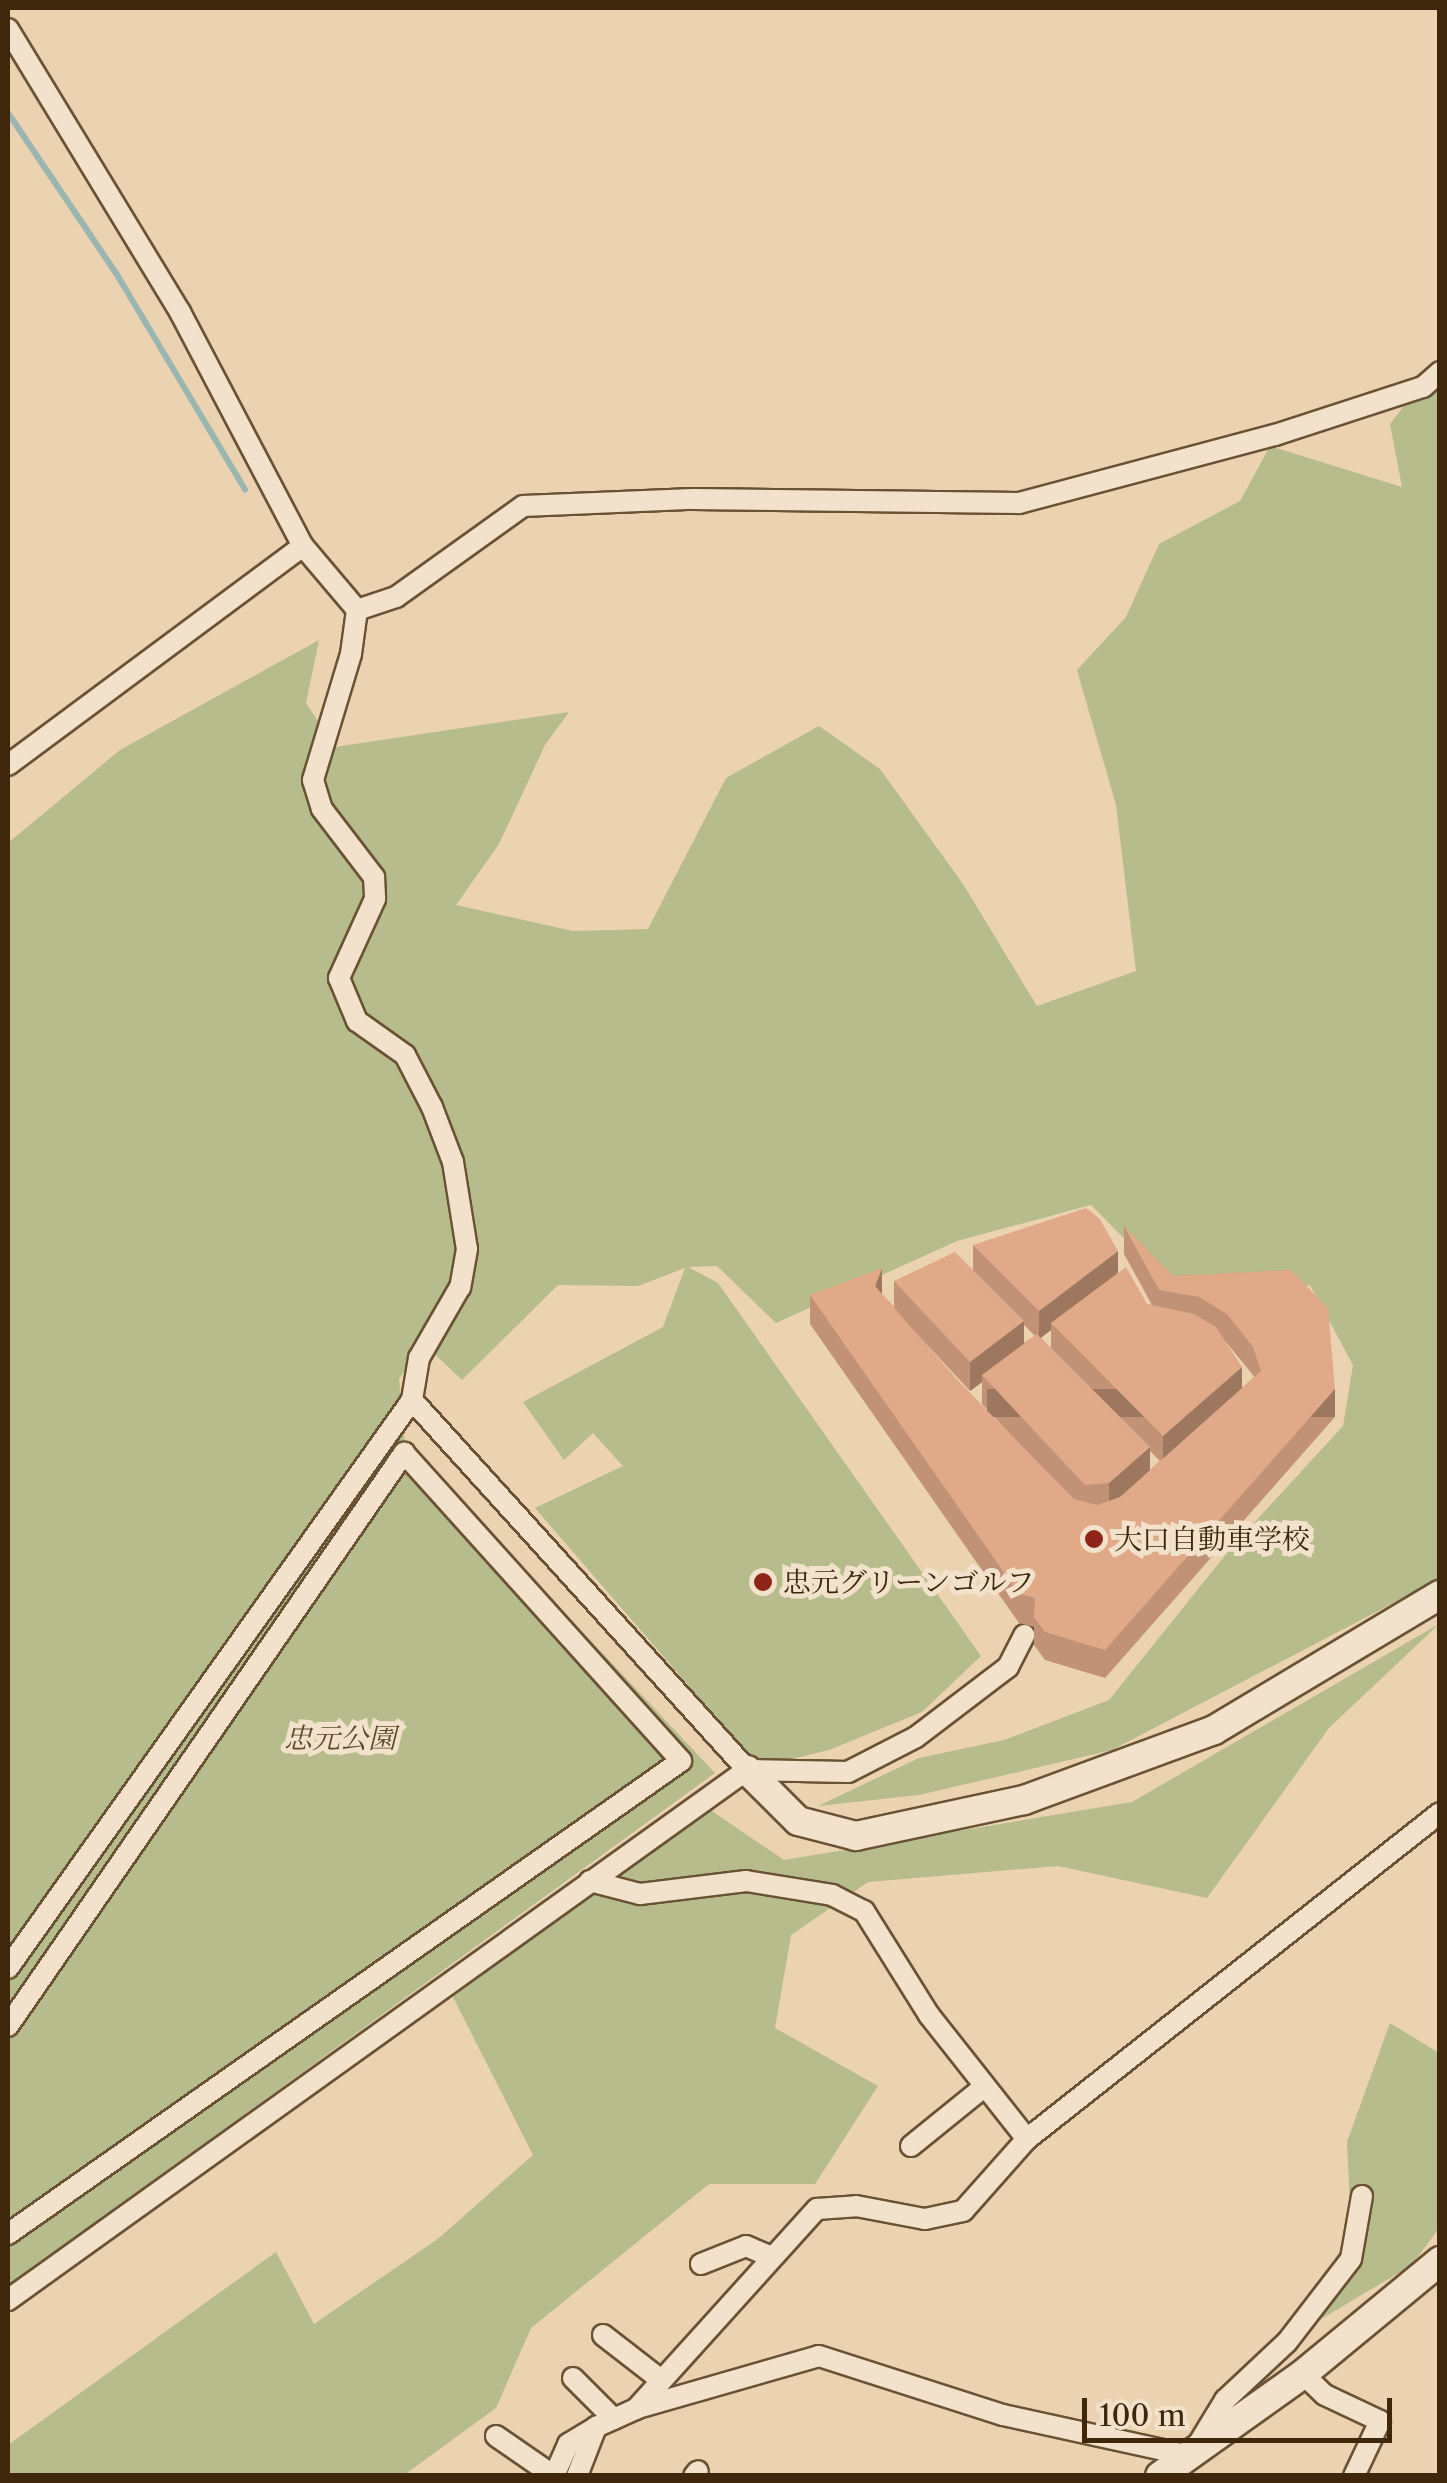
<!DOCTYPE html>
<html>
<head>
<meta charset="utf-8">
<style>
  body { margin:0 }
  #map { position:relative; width:1447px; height:2483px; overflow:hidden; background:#ebd2b0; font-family:"Libre Caslon Text","Noto Serif JP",serif }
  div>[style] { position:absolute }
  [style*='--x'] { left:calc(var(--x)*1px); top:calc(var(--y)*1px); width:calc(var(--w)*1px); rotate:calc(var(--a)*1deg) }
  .green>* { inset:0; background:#b6bc8c }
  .stream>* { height:6px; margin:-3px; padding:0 3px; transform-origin:3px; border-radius:3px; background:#99b6b0 }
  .roads { filter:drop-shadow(2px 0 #6a5234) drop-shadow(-2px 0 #6a5234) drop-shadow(0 2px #6a5234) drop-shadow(0 -2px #6a5234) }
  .street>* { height:20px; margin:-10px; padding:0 10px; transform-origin:10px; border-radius:10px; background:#f2e2cc }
  .secondary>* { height:28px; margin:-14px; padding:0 14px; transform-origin:14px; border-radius:14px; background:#f2e2cc }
  .wall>* { inset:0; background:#c19275 }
  .shaded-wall>* { inset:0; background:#9d775f; transform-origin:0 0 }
  .building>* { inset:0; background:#e0aa88 }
  .dots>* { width:28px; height:28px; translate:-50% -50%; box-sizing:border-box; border:5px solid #f2e2cc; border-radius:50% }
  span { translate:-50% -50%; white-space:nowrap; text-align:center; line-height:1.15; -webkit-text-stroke:10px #f2e2cc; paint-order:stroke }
  .poi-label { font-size:28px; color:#3f270b }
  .left { translate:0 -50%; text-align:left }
  .park-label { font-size:28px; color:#5d4c2b; font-style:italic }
  .frame { position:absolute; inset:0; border:10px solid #3f270b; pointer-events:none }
  .scale { position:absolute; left:1082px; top:2398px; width:310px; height:45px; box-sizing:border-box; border:5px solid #3f270b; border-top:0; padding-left:12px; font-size:30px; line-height:35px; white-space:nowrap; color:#3f270b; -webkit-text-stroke:8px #f2e2cc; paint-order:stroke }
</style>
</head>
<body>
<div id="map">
  <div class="green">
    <i style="clip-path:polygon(1430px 372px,1440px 402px,1439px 1579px,1112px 1750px,919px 1795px,818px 1806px,919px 1758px,1004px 1740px,1109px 1700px,1231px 1548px,1343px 1426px,1353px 1365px,1310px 1285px,1248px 1300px,1185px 1300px,1091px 1205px,957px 1241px,776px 1323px,717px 1266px,688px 1267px,718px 1283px,981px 1656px,922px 1712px,829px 1750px,759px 1767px,535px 1508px,623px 1466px,593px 1433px,564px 1460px,523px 1402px,663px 1327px,685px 1268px,638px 1286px,558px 1285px,462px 1380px,423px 1343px,399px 1379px,405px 1443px,715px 1773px,8px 2286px,8px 843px,120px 750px,319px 640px,306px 703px,335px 747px,569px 712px,545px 745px,499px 844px,456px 905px,573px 931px,648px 929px,726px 778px,819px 726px,880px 769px,963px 884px,1037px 1006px,1136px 971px,1116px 805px,1077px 670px,1126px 617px,1159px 544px,1240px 501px,1270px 446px,1402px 487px,1390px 424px)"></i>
    <i style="clip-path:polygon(1439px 1624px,1329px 1728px,1207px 1898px,1058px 1866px,868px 1882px,791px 1935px,775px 2028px,878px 2086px,815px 2184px,709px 2184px,531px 2328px,496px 2408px,404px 2475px,8px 2475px,8px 2445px,276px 2252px,314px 2324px,439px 2238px,533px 2155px,453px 1997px,706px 1807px,784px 1860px,1132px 1802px)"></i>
    <i style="clip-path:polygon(1390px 2023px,1439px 2053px,1439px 2228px,1412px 2265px,1296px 2334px,1351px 2230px,1347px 2142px)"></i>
  </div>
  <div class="stream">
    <i style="--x:8;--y:113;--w:193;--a:56"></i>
    <i style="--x:116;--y:273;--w:252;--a:59.2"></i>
  </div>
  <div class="roads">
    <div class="street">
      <i style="--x:8;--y:29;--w:331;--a:58.7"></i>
      <i style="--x:180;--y:312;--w:264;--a:62.3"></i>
      <i style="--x:303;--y:546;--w:84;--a:49.8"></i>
      <i style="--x:357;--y:610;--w:44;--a:97.8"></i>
      <i style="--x:351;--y:654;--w:132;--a:106.8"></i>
      <i style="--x:313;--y:780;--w:30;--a:73"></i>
      <i style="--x:322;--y:809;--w:86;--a:52.6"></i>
      <i style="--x:374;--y:877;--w:22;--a:87"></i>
      <i style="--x:375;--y:899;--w:87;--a:114.5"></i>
      <i style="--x:339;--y:978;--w:47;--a:67.3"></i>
      <i style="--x:357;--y:1021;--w:59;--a:35.3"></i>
      <i style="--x:405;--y:1055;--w:59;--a:62.6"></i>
      <i style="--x:432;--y:1107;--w:59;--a:69.1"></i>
      <i style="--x:453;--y:1162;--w:88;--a:80.9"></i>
      <i style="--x:467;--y:1249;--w:39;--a:100"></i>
      <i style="--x:460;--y:1287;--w:82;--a:120"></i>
      <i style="--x:419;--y:1358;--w:43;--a:99.5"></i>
      <i style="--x:412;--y:1400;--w:697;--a:125.42"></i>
      <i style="--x:357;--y:610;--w:41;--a:-18.4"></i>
      <i style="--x:396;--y:597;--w:156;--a:-35.6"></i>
      <i style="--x:523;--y:506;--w:170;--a:-2.4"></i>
      <i style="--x:693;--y:499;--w:326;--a:0.7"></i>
      <i style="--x:1019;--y:503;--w:265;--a:-14.9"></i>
      <i style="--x:1275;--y:435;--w:156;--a:-18"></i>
      <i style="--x:1423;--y:387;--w:23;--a:-41"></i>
      <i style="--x:8;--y:765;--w:367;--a:-36.6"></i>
      <i style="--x:412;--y:1400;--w:499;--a:47.8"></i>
      <i style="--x:590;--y:1881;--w:52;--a:14.6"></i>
      <i style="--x:640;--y:1894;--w:107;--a:-7"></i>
      <i style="--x:746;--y:1881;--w:87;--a:9.2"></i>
      <i style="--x:832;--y:1895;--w:36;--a:27"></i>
      <i style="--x:864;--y:1911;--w:123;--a:58"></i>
      <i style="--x:929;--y:2015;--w:158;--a:51.7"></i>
      <i style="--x:8;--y:2026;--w:697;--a:-55.35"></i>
      <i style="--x:404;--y:1453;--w:414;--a:48"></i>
      <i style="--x:681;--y:1761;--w:823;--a:144.9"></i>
      <i style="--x:911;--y:2146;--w:95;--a:-39"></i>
      <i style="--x:701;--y:2264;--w:48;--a:-21.8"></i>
      <i style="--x:746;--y:2246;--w:26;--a:23"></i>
      <i style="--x:8;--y:2300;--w:909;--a:-35.65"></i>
      <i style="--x:747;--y:1770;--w:101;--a:1.1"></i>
      <i style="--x:848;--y:1772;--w:76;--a:-27.2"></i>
      <i style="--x:916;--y:1737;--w:116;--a:-37.3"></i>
      <i style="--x:1008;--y:1667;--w:36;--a:-63"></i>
      <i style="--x:603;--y:2335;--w:73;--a:37.8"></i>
      <i style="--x:1303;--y:2374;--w:30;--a:44"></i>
      <i style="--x:1325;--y:2395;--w:61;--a:25.3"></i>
      <i style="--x:1380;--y:2421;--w:61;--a:115.3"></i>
      <i style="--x:573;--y:2378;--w:58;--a:45"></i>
      <i style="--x:638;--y:2408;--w:188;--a:-16"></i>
      <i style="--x:819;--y:2356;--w:193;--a:17.8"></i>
      <i style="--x:1003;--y:2415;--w:192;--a:12.3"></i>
      <i style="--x:1191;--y:2456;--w:66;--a:-58.7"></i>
      <i style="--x:1225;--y:2400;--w:85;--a:-43.1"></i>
      <i style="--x:1287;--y:2342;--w:105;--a:-52.4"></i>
      <i style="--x:1351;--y:2259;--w:64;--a:-80.1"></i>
      <i style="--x:496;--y:2436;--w:70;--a:34.6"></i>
      <i style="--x:554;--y:2476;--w:35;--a:-66"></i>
      <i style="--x:568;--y:2444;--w:33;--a:-31"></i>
      <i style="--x:577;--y:2476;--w:53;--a:-68.8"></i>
      <i style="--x:596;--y:2427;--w:44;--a:-24.2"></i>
      <i style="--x:636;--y:2409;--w:270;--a:-47.9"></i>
      <i style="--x:817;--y:2209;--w:39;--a:-4"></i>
      <i style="--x:856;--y:2206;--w:70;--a:10.7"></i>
      <i style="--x:925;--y:2219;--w:39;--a:-12"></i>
      <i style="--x:963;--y:2211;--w:96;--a:-48.4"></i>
      <i style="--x:1027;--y:2139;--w:526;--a:-38.29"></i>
      <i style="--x:694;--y:2476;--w:6;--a:-51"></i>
    </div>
    <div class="secondary">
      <i style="--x:747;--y:1770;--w:72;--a:45"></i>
      <i style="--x:798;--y:1821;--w:60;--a:14.5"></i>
      <i style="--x:856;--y:1836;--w:172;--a:-12.1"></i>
      <i style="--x:1024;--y:1800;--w:202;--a:-20.2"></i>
      <i style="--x:1214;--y:1730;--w:263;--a:-30.9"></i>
      <i style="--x:1160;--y:2476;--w:176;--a:-35.5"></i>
      <i style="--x:1303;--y:2374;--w:178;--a:-39.5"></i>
    </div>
  </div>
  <div class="wall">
    <i style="clip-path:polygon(evenodd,1124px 1226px,1173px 1276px,1291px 1270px,1335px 1417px,1105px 1678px,1045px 1660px,1034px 1645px,1034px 1627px,1019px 1623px,810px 1324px,810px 1295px,882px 1294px,894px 1307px,894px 1281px,973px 1270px,973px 1245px,1118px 1273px,1147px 1304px,1152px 1305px,1124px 1254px,1124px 1226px,1024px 1325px,1035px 1336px,1024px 1343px,1024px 1325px,1124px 1226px,1051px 1330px,1051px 1348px,1041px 1338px,1051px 1330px,1124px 1226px,915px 1332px,970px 1391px,982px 1382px,982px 1404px,1021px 1445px,960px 1383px,915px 1332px,1124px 1226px,1225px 1341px,1253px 1375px,1254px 1377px,1242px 1388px,1225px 1341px,1124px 1226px,1150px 1451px,1160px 1461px,1150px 1470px,1150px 1451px)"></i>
  </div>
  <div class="shaded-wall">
    <i style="clip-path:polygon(1118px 1251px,1118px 1279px,1051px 1323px,1051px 1330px,1039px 1339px,1039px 1311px)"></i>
    <i style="clip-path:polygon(882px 1268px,882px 1296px,875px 1286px)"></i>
    <i style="clip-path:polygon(1024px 1321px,1024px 1350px,982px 1375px,982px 1382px,970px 1391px,970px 1362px)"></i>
    <i style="clip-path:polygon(1242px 1367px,1242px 1395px,1163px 1464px,1163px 1436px)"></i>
    <i style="left:1335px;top:1389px;width:28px;height:348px;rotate:90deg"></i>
    <i style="clip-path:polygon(1150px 1447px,1150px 1476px,1109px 1511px,1109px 1483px)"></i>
  </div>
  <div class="building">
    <i style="clip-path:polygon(1086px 1208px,1099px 1218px,1118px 1251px,1039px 1311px,973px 1245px)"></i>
    <i style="clip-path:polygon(1124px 1226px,1173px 1276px,1291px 1270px,1328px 1308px,1335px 1389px,1105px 1650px,1045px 1632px,1034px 1617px,1035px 1598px,1019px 1594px,810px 1295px,882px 1268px,875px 1286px,960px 1383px,1074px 1499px,1097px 1505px,1120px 1497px,1261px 1371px,1253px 1347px,1227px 1314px,1199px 1297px,1159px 1290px)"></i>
    <i style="clip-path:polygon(955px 1252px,1024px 1321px,970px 1362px,894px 1281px)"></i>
    <i style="clip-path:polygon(1126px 1267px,1147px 1304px,1194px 1314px,1216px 1327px,1242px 1367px,1163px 1436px,1051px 1323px)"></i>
    <i style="clip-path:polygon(1037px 1334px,1150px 1447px,1109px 1483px,1085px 1485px,982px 1375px)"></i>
  </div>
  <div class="dots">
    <i style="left:1094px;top:1539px;background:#8f2418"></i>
    <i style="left:763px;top:1582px;background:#8f2418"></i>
  </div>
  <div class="poi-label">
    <span class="left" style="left:1114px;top:1539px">大口自動車学校</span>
    <span class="left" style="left:783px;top:1582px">忠元グリーンゴルフ</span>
  </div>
  <div class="park-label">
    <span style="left:340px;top:1738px">忠元公園</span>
  </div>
  <div class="frame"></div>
  <div class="scale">100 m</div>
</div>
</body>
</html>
